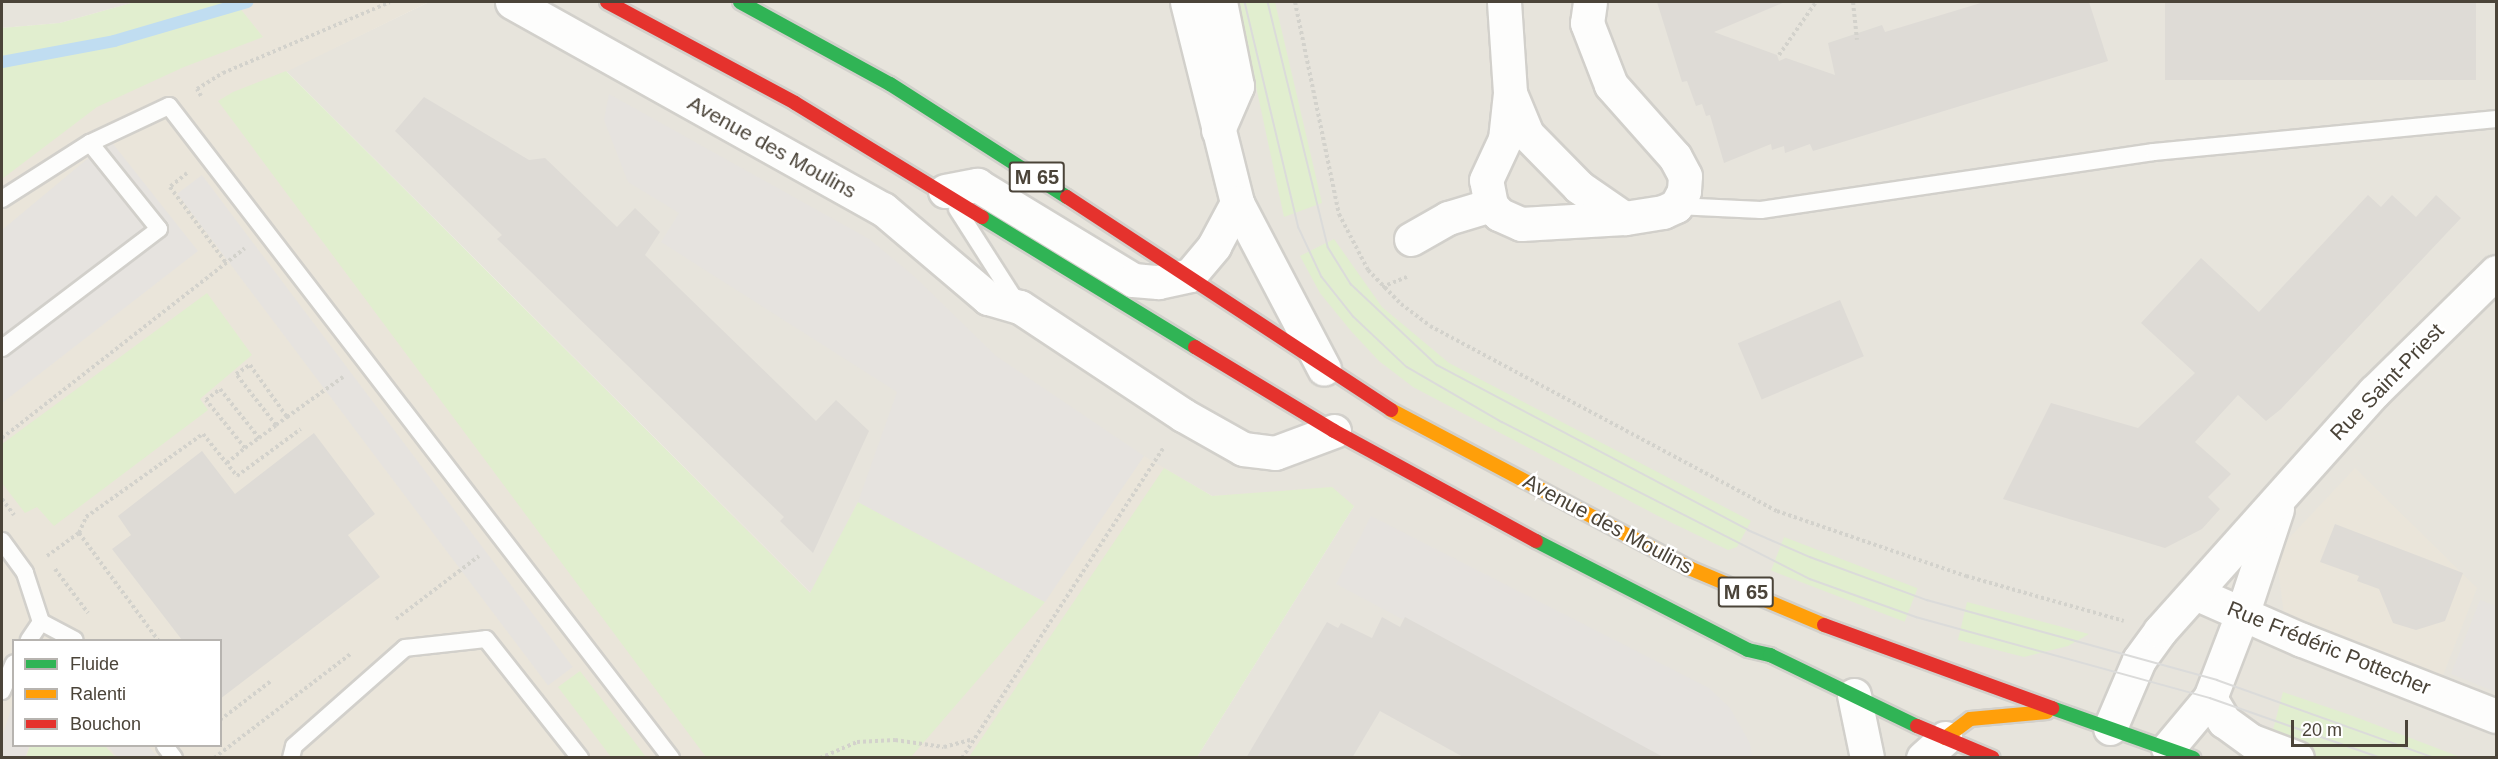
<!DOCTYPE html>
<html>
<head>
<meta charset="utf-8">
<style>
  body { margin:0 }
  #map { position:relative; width:2498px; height:759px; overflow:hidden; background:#f4f2ee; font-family:Arial,sans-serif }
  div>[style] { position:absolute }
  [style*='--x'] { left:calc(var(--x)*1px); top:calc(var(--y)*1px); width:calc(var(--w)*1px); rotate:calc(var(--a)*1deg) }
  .residential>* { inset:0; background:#e7e4dc }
  .education>* { inset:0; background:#eae5da }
  .green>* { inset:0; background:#e1eecf; transform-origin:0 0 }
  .parking>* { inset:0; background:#e6e3df; transform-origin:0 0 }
  .stream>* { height:12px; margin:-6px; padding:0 6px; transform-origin:6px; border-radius:6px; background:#c0ddf1 }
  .building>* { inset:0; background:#dedbd6; transform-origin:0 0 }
  .path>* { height:4px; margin-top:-2px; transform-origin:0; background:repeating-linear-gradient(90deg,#d3d2cc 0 3px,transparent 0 6px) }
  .roads { filter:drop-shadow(2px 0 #d2d0cb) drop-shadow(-2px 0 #d2d0cb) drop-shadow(0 2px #d2d0cb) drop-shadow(0 -2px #d2d0cb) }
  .lane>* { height:16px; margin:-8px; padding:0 8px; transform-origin:8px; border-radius:8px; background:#fdfdfc }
  .street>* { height:33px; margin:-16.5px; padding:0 16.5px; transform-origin:16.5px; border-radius:16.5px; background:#fdfdfc }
  .fast>* { height:14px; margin:-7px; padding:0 7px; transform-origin:7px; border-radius:7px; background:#30b455 }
  .slow>* { height:14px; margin:-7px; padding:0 7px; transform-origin:7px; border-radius:7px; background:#ff9f0a }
  .jam>* { height:14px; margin:-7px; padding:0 7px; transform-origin:7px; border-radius:7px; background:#e5322d }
  .tram>* { height:1.5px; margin:-0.75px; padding:0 0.75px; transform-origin:0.75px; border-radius:0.75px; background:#dbdbda }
  span { translate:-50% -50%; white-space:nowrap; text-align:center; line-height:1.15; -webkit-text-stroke:5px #fff; paint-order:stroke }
  .shield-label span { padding:2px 4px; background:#fff; border:2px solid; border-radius:4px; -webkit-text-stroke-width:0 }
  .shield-label { font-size:20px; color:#4b4439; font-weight:700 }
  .street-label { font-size:21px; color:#4b4439 }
  .frame { position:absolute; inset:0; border:3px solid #4b4439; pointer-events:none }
  .legend { position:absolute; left:12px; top:639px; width:210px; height:108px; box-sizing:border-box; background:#fff; border:2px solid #b7b4b0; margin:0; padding:8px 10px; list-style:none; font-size:18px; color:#4b4439 }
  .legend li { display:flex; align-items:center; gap:12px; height:30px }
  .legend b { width:30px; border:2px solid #b7b4b0 }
  .scale { position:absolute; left:2291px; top:720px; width:117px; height:27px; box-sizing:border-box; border:3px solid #4b4439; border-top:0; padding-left:8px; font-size:18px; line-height:21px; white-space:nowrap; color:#4b4439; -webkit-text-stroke:4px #fff; paint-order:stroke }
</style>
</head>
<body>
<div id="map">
  <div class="residential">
    <i style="clip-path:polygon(2px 2px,135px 2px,60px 23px,2px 28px)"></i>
    <i style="clip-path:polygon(429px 2px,2496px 2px,2496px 757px,1197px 757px,1354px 506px,1257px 495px,1212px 496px,1144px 457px,1045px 602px,858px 503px,811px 593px,286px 71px)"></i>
  </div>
  <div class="education">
    <i style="clip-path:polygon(evenodd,135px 2px,429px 2px,286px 72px,811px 593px,858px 502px,1045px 601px,1144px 456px,1212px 496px,1332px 487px,1354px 506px,1197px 757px,2px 758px,2px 28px,60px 23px,135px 2px,14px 640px,220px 640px,220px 746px,14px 746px,14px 640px)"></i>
    <i style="clip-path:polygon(2355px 468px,2477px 588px,2442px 678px,2284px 615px,2276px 552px)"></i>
  </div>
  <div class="green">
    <i style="clip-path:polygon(135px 2px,235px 2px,263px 37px,184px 67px,97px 107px,2px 179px,2px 28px,60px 23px)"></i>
    <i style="clip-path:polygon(1238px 2px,1275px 2px,1322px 203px,1284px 217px)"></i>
    <i style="clip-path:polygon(286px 71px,810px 593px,858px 502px,1045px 602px,911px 757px,706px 757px,218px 101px,233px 92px)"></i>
    <i style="clip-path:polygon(1334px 239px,1382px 307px,1449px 363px,1751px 521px,1737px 547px,1728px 550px,1662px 518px,1413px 387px,1379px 361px,1351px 331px,1320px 293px,1300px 256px)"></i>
    <i style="clip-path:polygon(207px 293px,252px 355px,200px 399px,208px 410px,54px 526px,37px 507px,25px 513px,2px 483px,2px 444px)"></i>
    <i style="clip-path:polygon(1164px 468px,1212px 496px,1332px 487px,1354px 506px,1197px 757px,969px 757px)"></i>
    <i style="left:1784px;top:537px;width:143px;height:36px;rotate:21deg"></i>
    <i style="clip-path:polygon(1967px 602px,2089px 634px,2068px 646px,2024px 657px,1958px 640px)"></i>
    <i style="clip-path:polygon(580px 671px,646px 757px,611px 757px,558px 687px)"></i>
    <i style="clip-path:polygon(2283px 692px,2353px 716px,2460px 757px,2316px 757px,2270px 741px)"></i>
    <i style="clip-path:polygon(30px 746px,105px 746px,115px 757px,26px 757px)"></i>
  </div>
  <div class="parking">
    <i style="clip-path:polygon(609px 94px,869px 239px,915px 277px,996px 356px,1144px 456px,1045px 602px,858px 502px,897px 392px,661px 242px,679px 213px,628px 182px,604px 120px)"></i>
    <i style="clip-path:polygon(110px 140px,198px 251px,2px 403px,2px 230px)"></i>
    <i style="left:202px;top:175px;width:616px;height:31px;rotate:53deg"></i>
    <i style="clip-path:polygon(1371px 516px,1709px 688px,1730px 708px,1750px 743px,1752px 757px,1662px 757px,1336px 584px)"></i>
    <i style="clip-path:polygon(2480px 600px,2496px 606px,2496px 692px,2451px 674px)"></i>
    <i style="clip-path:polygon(13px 703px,14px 746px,29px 746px,25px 757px,2px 757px,2px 737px)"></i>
    <i style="clip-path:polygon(108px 746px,148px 746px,158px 757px,117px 757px)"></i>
  </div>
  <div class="stream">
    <i style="--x:2;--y:62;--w:114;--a:-10.6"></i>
    <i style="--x:114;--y:41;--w:139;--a:-16.3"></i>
  </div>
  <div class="building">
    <i style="clip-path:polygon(1657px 2px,1785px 2px,1714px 32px,1777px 55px,1779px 61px,1786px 58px,1835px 75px,1828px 43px,1882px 25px,1885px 32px,1984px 2px,2089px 2px,2108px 61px,1813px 151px,1810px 144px,1785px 153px,1784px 146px,1772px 150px,1771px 144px,1724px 163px,1710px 115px,1706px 116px,1702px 104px,1696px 106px,1687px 81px,1682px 82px)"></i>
    <i style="left:2165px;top:2px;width:311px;height:78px"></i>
    <i style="clip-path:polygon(424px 97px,529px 160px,545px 158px,617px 227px,635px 208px,660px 232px,645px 255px,816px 421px,836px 400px,869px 431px,813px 553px,780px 521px,784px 517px,497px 239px,502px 235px,395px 131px)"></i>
    <i style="clip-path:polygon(2368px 195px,2381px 207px,2392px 195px,2416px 217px,2436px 195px,2461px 218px,2281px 409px,2266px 421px,2238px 395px,2195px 442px,2231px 474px,2208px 497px,2220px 509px,2202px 529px,2165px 548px,2003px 499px,2051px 403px,2138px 428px,2195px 373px,2141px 323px,2201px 258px,2259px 312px)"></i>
    <i style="left:1840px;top:300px;width:61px;height:111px;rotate:67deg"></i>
    <i style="clip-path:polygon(314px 433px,375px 514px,348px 535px,380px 577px,220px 699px,220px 640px,182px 640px,112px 549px,131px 535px,118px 516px,202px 451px,235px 494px)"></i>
    <i style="clip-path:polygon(2335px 524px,2463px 573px,2445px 621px,2416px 630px,2393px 623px,2379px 589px,2357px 581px,2359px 576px,2320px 562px)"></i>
    <i style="clip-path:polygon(1382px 617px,1400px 627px,1405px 617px,1665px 758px,1465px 758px,1380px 711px,1352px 758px,1246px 758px,1327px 622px,1338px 628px,1341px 623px,1372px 638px)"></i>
  </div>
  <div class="path">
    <i style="--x:1295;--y:2;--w:217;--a:78.3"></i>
    <i style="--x:1339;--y:214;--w:63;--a:62.6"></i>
    <i style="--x:1368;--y:270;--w:47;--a:45.9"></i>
    <i style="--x:1401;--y:304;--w:36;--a:37"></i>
    <i style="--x:1430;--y:326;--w:393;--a:28.1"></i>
    <i style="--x:1777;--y:511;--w:200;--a:19"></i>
    <i style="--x:1966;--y:576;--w:164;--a:15.9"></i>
    <i style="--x:1853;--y:2;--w:38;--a:84"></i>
    <i style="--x:1779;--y:55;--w:65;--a:-55.1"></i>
    <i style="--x:201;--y:96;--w:8;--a:-120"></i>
    <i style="--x:197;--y:89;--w:31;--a:-32"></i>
    <i style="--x:223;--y:73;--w:181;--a:-23"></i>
    <i style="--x:187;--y:173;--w:22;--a:141"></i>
    <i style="--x:170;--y:187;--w:94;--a:53.6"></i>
    <i style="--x:1382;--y:287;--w:27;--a:-22"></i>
    <i style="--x:276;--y:425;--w:14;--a:-36"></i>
    <i style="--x:2;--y:438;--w:308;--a:-38"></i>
    <i style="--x:245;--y:448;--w:17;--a:-36"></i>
    <i style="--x:227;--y:463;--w:23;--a:-40"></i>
    <i style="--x:245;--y:448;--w:62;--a:-129.1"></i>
    <i style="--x:206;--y:400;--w:18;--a:-38"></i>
    <i style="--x:220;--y:389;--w:63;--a:51.5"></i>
    <i style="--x:259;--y:438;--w:21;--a:-37"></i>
    <i style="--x:276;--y:425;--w:65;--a:-128.1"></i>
    <i style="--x:236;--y:374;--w:17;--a:-33"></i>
    <i style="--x:250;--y:365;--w:64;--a:54.6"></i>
    <i style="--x:287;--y:417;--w:69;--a:-35.5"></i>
    <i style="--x:2;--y:499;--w:20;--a:53"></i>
    <i style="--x:79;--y:533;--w:133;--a:53.6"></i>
    <i style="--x:47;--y:556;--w:39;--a:-36"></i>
    <i style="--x:79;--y:533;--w:17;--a:-66"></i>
    <i style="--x:86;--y:517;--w:143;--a:-35.4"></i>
    <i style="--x:203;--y:434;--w:54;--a:51"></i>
    <i style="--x:237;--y:476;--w:79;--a:-36.3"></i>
    <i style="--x:55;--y:569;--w:55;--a:53.1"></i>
    <i style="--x:396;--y:619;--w:104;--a:-37.2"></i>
    <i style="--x:220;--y:720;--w:64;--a:-37.4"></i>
    <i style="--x:214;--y:758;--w:173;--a:-37.3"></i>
    <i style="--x:820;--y:758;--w:40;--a:-23.4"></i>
    <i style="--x:857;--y:742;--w:38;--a:-3"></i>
    <i style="--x:895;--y:740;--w:49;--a:8.1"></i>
    <i style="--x:944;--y:747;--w:30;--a:-15"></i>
    <i style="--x:962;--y:758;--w:371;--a:-57"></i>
  </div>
  <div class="roads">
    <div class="lane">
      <i style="--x:90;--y:143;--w:87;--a:-25.1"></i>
      <i style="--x:169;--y:106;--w:823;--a:52.41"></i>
      <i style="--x:2;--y:199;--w:104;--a:-32.5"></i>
      <i style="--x:90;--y:143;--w:110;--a:51.3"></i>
      <i style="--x:159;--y:229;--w:197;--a:142.8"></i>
      <i style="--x:1676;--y:206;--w:85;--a:2.7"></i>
      <i style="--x:1761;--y:210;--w:397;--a:-8.4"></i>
      <i style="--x:2154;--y:152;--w:344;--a:-5.5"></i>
      <i style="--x:957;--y:209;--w:112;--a:57.4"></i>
      <i style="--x:2;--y:541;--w:39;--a:54"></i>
      <i style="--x:25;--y:573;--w:52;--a:71.9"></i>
      <i style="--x:41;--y:622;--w:22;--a:124"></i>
      <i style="--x:41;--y:622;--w:38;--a:28"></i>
      <i style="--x:2;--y:691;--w:30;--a:-67"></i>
      <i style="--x:165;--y:746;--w:15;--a:53"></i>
      <i style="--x:291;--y:758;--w:12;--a:-76"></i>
      <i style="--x:294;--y:746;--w:148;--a:-41.4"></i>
      <i style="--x:405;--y:648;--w:81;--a:-6.3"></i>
      <i style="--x:486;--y:639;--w:152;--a:51.7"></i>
    </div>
    <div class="street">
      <i style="--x:512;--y:2;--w:425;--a:29.2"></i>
      <i style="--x:883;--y:209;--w:138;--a:40.3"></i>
      <i style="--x:988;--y:298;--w:33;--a:16"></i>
      <i style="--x:1020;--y:307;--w:196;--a:33.5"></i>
      <i style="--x:1183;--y:415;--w:69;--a:29.5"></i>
      <i style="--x:1243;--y:449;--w:32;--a:7"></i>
      <i style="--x:1275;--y:453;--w:63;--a:-20.4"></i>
      <i style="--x:1187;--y:2;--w:207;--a:76"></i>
      <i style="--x:1237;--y:203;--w:187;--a:62.3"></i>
      <i style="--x:1504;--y:2;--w:91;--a:86.2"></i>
      <i style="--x:1590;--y:2;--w:21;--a:98"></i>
      <i style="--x:1587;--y:23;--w:66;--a:68.8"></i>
      <i style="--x:1611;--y:85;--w:96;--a:48.4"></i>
      <i style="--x:1675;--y:157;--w:21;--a:62"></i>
      <i style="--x:1685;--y:176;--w:15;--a:94"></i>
      <i style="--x:1684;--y:191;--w:17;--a:118"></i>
      <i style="--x:1676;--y:206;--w:14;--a:155"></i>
      <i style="--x:1663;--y:212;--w:39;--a:171"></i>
      <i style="--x:1510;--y:93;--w:44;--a:67.5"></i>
      <i style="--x:1527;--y:134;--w:74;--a:45.5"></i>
      <i style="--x:1579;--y:187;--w:55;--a:34.6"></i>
      <i style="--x:1624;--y:218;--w:103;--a:176.7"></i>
      <i style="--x:1521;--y:224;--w:24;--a:-156"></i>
      <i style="--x:1499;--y:214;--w:12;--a:-132"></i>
      <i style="--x:1491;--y:205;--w:25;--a:-101"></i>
      <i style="--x:1486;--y:180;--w:45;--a:-65.1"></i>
      <i style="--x:1505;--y:139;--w:46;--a:-83.8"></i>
      <i style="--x:1218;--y:130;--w:48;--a:-66.6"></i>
      <i style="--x:1237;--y:86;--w:86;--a:-101.4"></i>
      <i style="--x:945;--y:191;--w:33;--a:-11"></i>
      <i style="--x:977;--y:185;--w:183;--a:31.3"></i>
      <i style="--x:1133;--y:280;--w:25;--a:5"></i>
      <i style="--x:1158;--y:282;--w:33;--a:-12"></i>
      <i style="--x:1190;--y:275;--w:38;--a:-50"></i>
      <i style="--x:1214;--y:246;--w:49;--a:-61.9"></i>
      <i style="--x:1411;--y:239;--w:43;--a:-29.6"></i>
      <i style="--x:1448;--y:218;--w:45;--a:-16.8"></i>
      <i style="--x:2277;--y:509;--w:108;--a:108.3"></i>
      <i style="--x:2243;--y:612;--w:92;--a:111"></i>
      <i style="--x:2210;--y:698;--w:27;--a:59"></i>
      <i style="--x:2224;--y:721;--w:34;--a:36"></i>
      <i style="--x:2252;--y:741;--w:48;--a:20.7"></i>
      <i style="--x:2195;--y:593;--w:117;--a:23.7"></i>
      <i style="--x:2302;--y:640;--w:208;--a:21.4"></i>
      <i style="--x:1854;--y:695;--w:64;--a:78.3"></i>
      <i style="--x:2110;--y:728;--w:74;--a:-66.9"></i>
      <i style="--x:2139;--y:660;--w:36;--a:-54"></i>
      <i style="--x:2160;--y:631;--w:321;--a:-48.2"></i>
      <i style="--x:2374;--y:392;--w:171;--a:-44.5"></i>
      <i style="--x:2168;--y:748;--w:65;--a:-50"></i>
      <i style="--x:1923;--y:758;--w:30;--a:-42"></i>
    </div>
    <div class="fast">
      <i style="--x:740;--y:2;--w:171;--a:28.7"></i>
      <i style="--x:890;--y:84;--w:210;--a:32.6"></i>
      <i style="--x:982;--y:217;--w:250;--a:31.4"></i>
      <i style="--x:1536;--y:541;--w:238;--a:27.2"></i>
      <i style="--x:1748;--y:650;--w:23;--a:13"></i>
      <i style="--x:1770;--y:655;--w:163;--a:25.8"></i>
      <i style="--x:2052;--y:708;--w:150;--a:19.5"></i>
    </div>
    <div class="slow">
      <i style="--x:1391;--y:410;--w:337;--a:27.9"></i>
      <i style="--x:1689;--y:568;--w:147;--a:22.9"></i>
      <i style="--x:1945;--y:738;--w:31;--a:-37"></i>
      <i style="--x:1970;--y:719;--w:77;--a:-5.2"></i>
    </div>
    <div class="jam">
      <i style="--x:607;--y:2;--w:213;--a:28.2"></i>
      <i style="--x:795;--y:103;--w:219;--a:31.4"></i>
      <i style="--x:1067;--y:197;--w:388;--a:33.3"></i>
      <i style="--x:1195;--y:347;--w:162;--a:31.1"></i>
      <i style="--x:1334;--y:431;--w:230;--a:28.6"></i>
      <i style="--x:1824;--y:625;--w:243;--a:20"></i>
      <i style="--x:1917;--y:726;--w:82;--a:22.8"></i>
    </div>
  </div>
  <div class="tram">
    <i style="--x:1245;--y:2;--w:232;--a:76.6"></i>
    <i style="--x:1299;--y:228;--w:54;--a:64.9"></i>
    <i style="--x:1322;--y:277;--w:50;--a:51.5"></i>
    <i style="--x:1353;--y:316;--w:74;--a:43.4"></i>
    <i style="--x:1407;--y:367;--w:110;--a:30.1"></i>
    <i style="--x:1502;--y:422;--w:346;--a:27"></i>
    <i style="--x:1810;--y:579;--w:113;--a:19.7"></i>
    <i style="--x:1916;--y:617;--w:305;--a:15.4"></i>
    <i style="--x:2210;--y:698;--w:181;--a:19.3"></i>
    <i style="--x:1268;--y:2;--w:252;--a:76.2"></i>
    <i style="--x:1328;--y:247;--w:44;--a:58.1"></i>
    <i style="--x:1351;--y:284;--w:118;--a:43.3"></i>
    <i style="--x:1437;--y:365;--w:352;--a:27.9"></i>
    <i style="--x:1748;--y:530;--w:68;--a:23.5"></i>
    <i style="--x:1810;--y:557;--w:125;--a:20.2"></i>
    <i style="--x:1927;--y:600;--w:301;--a:15.4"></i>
    <i style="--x:2217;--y:680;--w:232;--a:19.7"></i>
  </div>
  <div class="shield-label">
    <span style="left:1037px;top:177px">M 65</span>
    <span style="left:1746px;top:592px">M 65</span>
  </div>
  <div class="street-label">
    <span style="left:772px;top:147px;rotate:29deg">Avenue des Moulins</span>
    <span style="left:2387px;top:382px;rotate:-46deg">Rue Saint-Priest</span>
    <span style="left:1608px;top:524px;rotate:28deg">Avenue des Moulins</span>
    <span style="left:2329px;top:648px;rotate:22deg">Rue Frédéric Pottecher</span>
  </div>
  <div class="frame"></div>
  <ul class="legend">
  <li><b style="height:8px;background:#30b455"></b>Fluide</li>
  <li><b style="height:8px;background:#ff9f0a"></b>Ralenti</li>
  <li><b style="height:8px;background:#e5322d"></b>Bouchon</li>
  </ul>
  <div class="scale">20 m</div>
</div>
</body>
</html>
